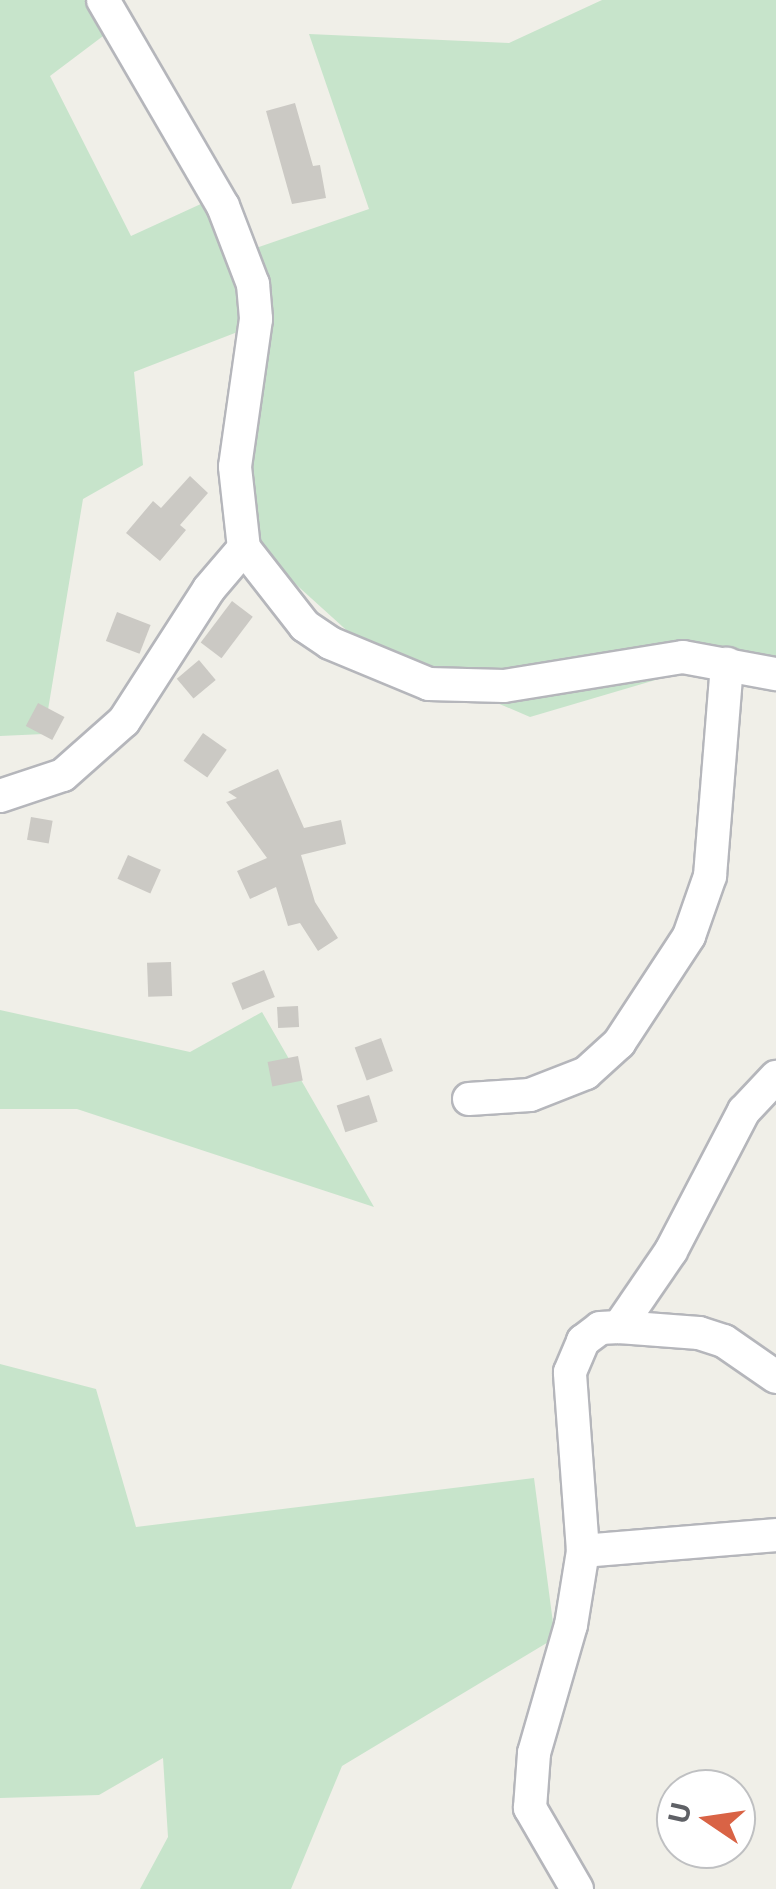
<!DOCTYPE html>
<html>
<head>
<meta charset="utf-8">
<style>
  body { margin:0 }
  #map { position:relative; width:776px; height:1889px; overflow:hidden; background:#f0efe8; font-family:"Noto Sans",sans-serif }
  div>[style] { position:absolute }
  [style*='--x'] { left:calc(var(--x)*1px); top:calc(var(--y)*1px); width:calc(var(--w)*1px); rotate:calc(var(--a)*1deg) }
  .green>* { inset:0; background:#c7e4cb }
  .building>* { inset:0; background:#cbc9c4; transform-origin:0 0 }
  .roads { filter:drop-shadow(2px 0 #b5b6bb) drop-shadow(-2px 0 #b5b6bb) drop-shadow(0 2px #b5b6bb) drop-shadow(0 -2px #b5b6bb) }
  .minor>* { height:32px; margin:-16px; padding:0 16px; transform-origin:16px; border-radius:16px; background:#fff }
  span { translate:-50% -50%; white-space:nowrap; text-align:center; line-height:1.15; -webkit-text-stroke:8px #fff; paint-order:stroke }
  .north { position:absolute; left:656px; top:1769px; width:100px; height:100px; box-sizing:border-box; background:#fff; border:2px solid #bfc0c2; border-radius:50%; rotate:283deg; font-size:28px; font-weight:700; line-height:40px; text-align:center; color:#5f6166 }
  .north::after { content:''; display:block; margin:auto; width:35px; height:45px; background:#d96345; clip-path:polygon(50% 0,100% 100%,50% 72%,0 100%) }
</style>
</head>
<body>
<div id="map">
  <div class="green">
    <i style="clip-path:polygon(0 0,108px 0,123px 21px,50px 76px,131px 236px,227px 192px,256px 248px,369px 209px,309px 34px,509px 43px,602px 0,776px 0,776px 672px,730px 658px,530px 717px,364px 646px,248px 541px,253px 326px,134px 372px,143px 465px,83px 499px,44px 734px,0 736px)"></i>
    <i style="clip-path:polygon(0 1010px,190px 1052px,262px 1012px,374px 1207px,77px 1109px,0 1109px)"></i>
    <i style="clip-path:polygon(0 1364px,96px 1389px,136px 1527px,534px 1478px,555px 1638px,342px 1766px,291px 1889px,140px 1889px,168px 1837px,163px 1758px,99px 1795px,0 1798px)"></i>
  </div>
  <div class="building">
    <i style="clip-path:polygon(295px 103px,313px 166px,320px 165px,326px 198px,292px 204px,266px 111px)"></i>
    <i style="clip-path:polygon(190px 476px,208px 493px,180px 525px,186px 530px,160px 561px,126px 533px,153px 501px,161px 508px)"></i>
    <i style="left:232px;top:601px;width:26px;height:52px;rotate:37deg"></i>
    <i style="left:117px;top:612px;width:36px;height:31px;rotate:21deg"></i>
    <i style="left:199px;top:660px;width:26px;height:29px;rotate:50deg"></i>
    <i style="left:38px;top:703px;width:30px;height:26px;rotate:28deg"></i>
    <i style="left:203px;top:733px;width:29px;height:34px;rotate:35deg"></i>
    <i style="clip-path:polygon(278px 769px,304px 828px,341px 820px,346px 844px,301px 855px,315px 902px,338px 938px,318px 951px,300px 923px,288px 926px,276px 887px,250px 899px,237px 871px,267px 858px,226px 802px,237px 798px,228px 792px)"></i>
    <i style="left:31px;top:817px;width:22px;height:23px;rotate:10deg"></i>
    <i style="left:128px;top:855px;width:36px;height:26px;rotate:24deg"></i>
    <i style="left:171px;top:962px;width:34px;height:24px;rotate:88deg"></i>
    <i style="left:264px;top:970px;width:29px;height:35px;rotate:68deg"></i>
    <i style="left:298px;top:1006px;width:21px;height:21px;rotate:87deg"></i>
    <i style="left:381px;top:1038px;width:35px;height:28px;rotate:70deg"></i>
    <i style="left:298px;top:1056px;width:25px;height:31px;rotate:79deg"></i>
    <i style="left:369px;top:1095px;width:28px;height:34px;rotate:72deg"></i>
  </div>
  <div class="roads">
    <div class="minor">
      <i style="--x:103;--y:0;--w:238;--a:59.8"></i>
      <i style="--x:223;--y:206;--w:84;--a:69"></i>
      <i style="--x:253;--y:284;--w:35;--a:85"></i>
      <i style="--x:256;--y:319;--w:149;--a:98.1"></i>
      <i style="--x:235;--y:467;--w:81;--a:83.7"></i>
      <i style="--x:244;--y:548;--w:99;--a:52"></i>
      <i style="--x:305;--y:626;--w:30;--a:34"></i>
      <i style="--x:330;--y:643;--w:107;--a:22.5"></i>
      <i style="--x:429;--y:684;--w:75;--a:1.5"></i>
      <i style="--x:504;--y:686;--w:181;--a:-9.2"></i>
      <i style="--x:683;--y:657;--w:95;--a:10.4"></i>
      <i style="--x:0;--y:796;--w:66;--a:-18.4"></i>
      <i style="--x:63;--y:775;--w:81;--a:-41.5"></i>
      <i style="--x:124;--y:721;--w:157;--a:-57.2"></i>
      <i style="--x:209;--y:589;--w:54;--a:-49.5"></i>
      <i style="--x:469;--y:1099;--w:61;--a:-3.8"></i>
      <i style="--x:530;--y:1095;--w:60;--a:-21.4"></i>
      <i style="--x:586;--y:1073;--w:45;--a:-42.3"></i>
      <i style="--x:619;--y:1043;--w:128;--a:-56.8"></i>
      <i style="--x:689;--y:936;--w:64;--a:-70.7"></i>
      <i style="--x:710;--y:876;--w:213;--a:-85.4"></i>
      <i style="--x:619;--y:1327;--w:92;--a:-55.6"></i>
      <i style="--x:671;--y:1251;--w:158;--a:-62.5"></i>
      <i style="--x:744;--y:1111;--w:47;--a:-46.7"></i>
      <i style="--x:583;--y:1551;--w:194;--a:-4.7"></i>
      <i style="--x:577;--y:1889;--w:94;--a:-120.1"></i>
      <i style="--x:530;--y:1808;--w:55;--a:-85.8"></i>
      <i style="--x:534;--y:1753;--w:133;--a:-73.9"></i>
      <i style="--x:571;--y:1625;--w:75;--a:-80.8"></i>
      <i style="--x:583;--y:1551;--w:179;--a:-94.2"></i>
      <i style="--x:570;--y:1372;--w:34;--a:-67"></i>
      <i style="--x:583;--y:1341;--w:21;--a:-37"></i>
      <i style="--x:600;--y:1328;--w:19;--a:-3"></i>
      <i style="--x:619;--y:1327;--w:80;--a:4.3"></i>
      <i style="--x:699;--y:1333;--w:26;--a:18"></i>
      <i style="--x:724;--y:1341;--w:63;--a:34.7"></i>
    </div>
  </div>
  <div class="north">U</div>
</div>
</body>
</html>
